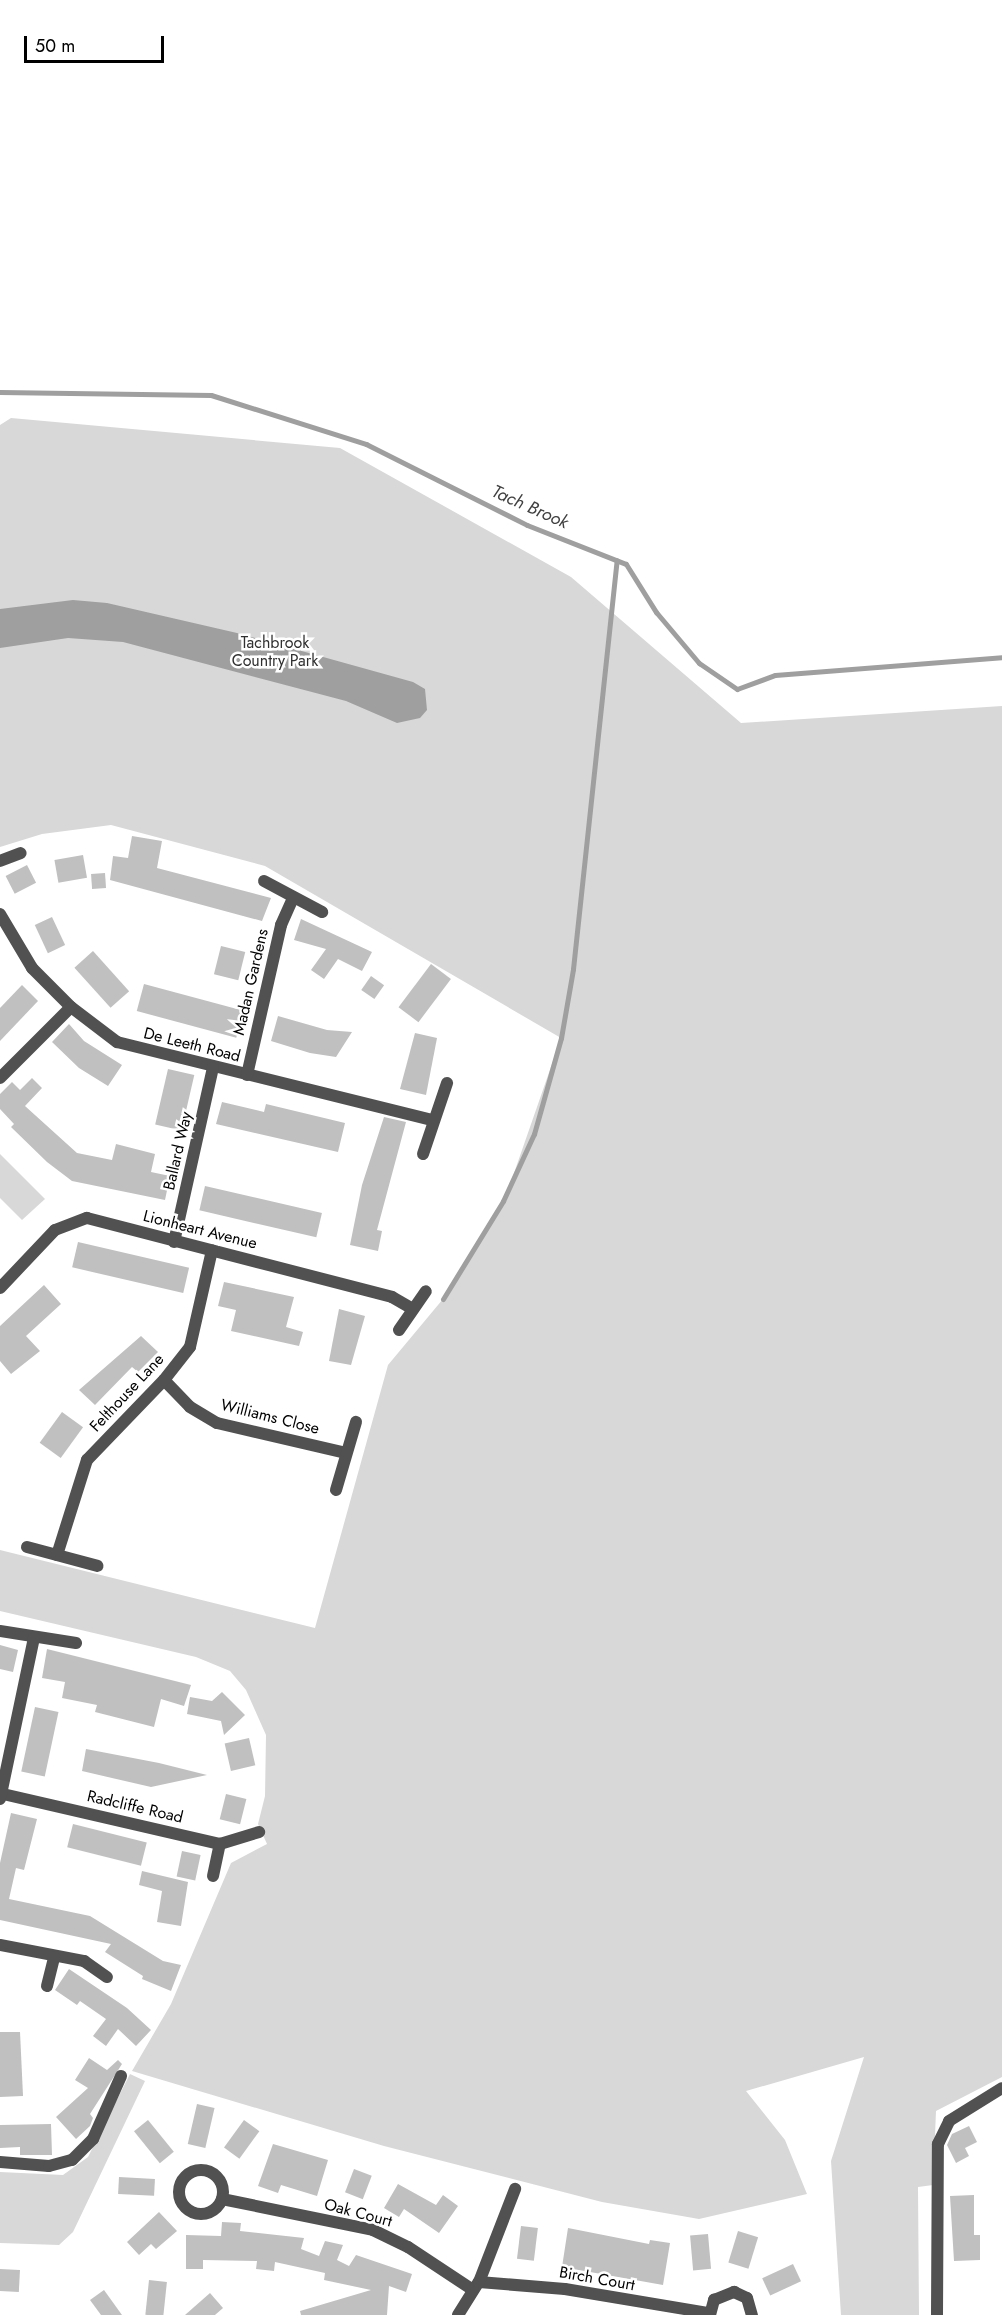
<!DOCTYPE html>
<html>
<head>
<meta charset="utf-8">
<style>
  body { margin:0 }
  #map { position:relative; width:1002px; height:2315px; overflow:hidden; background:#fff; font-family:Jost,sans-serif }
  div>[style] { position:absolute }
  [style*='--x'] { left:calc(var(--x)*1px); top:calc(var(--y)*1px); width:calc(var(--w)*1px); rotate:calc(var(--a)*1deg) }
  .green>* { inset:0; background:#d8d8d8 }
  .water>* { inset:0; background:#9f9f9f }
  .stream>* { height:5px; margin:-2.5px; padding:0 2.5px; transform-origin:2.5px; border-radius:2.5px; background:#9f9f9f }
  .building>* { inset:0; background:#c0c0c0; transform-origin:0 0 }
  .street>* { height:12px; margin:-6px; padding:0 6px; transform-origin:6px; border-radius:6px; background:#515151 }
  .street>.ring { margin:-6px; padding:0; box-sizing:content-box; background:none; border:12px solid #515151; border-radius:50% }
  span { translate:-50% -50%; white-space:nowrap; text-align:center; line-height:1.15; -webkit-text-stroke:5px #fff; paint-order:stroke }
  .park-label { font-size:16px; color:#2f2f2f }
  .street-label { font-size:16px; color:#000 }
  .water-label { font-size:18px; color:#404040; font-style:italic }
  .scale { position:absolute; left:24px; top:36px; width:140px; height:27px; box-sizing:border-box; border:3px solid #000; border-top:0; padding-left:8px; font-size:18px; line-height:21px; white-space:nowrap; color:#000; -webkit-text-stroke:4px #fff; paint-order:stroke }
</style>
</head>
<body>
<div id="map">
  <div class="green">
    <i style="clip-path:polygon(11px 418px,340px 448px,571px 577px,741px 723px,1002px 706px,1002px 2077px,936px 2111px,933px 2185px,918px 2187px,919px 2315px,841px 2315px,831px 2161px,864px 2057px,746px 2091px,785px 2140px,807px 2194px,699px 2219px,602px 2202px,384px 2146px,132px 2071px,171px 2004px,231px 1863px,267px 1844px,258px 1824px,265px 1796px,266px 1735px,246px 1690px,230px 1671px,196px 1657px,0 1611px,0 1550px,315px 1628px,388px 1365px,443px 1299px,506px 1196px,561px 1038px,265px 866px,111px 825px,42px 834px,0 847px,0 425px)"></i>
    <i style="clip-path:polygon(0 1154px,45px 1199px,22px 1220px,0 1198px)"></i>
    <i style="clip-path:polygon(130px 2074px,145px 2081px,73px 2232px,59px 2245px,0 2243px,0 2172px,63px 2175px,88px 2157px)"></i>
  </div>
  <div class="water">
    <i style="clip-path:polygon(73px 600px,107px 603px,237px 633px,413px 682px,425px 689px,427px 710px,420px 718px,397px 723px,346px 701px,123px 642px,68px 638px,0 648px,0 609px)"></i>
  </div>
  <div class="stream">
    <i style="--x:0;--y:392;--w:211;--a:0.8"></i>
    <i style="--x:211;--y:395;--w:163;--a:17.5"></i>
    <i style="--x:366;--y:444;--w:180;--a:26.7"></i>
    <i style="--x:527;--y:525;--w:106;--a:21.5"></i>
    <i style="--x:626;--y:564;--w:57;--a:58"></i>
    <i style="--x:656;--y:612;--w:67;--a:49.9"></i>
    <i style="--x:699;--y:663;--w:46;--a:34.4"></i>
    <i style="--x:737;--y:689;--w:40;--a:-20.2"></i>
    <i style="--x:775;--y:675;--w:228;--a:-4.5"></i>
    <i style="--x:443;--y:1299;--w:115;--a:-58.5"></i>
    <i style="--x:503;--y:1201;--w:74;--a:-65.2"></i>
    <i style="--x:534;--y:1134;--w:100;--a:-74.3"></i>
    <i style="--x:561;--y:1038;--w:70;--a:-80.1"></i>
    <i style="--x:573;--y:969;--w:411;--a:-83.9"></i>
  </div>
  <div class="building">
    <i style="clip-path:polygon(132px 836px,162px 841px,157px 868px,271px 898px,262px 921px,110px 880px,113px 856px,128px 858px)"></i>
    <i style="left:83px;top:855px;width:23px;height:29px;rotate:80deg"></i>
    <i style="left:27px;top:865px;width:20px;height:24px;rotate:63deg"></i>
    <i style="left:105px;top:873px;width:15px;height:14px;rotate:86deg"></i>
    <i style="left:52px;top:917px;width:31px;height:19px;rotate:65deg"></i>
    <i style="clip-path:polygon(301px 919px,372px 952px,362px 971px,338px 959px,324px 979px,311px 970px,326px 949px,294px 940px)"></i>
    <i style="left:221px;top:946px;width:25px;height:29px;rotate:14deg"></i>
    <i style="left:93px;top:951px;width:54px;height:25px;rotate:48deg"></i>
    <i style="left:431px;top:964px;width:25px;height:54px;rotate:37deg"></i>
    <i style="left:371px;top:976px;width:16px;height:17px;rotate:35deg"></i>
    <i style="left:144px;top:984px;width:103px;height:28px;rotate:15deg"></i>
    <i style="clip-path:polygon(22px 985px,38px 1001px,0 1041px,0 1008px)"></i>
    <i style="clip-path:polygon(278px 1016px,327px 1030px,352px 1032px,336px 1057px,310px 1053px,271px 1041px)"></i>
    <i style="clip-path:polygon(69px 1024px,84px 1041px,122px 1065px,108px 1086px,79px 1068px,52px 1042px)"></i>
    <i style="clip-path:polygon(415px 1033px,437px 1038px,426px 1095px,400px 1089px)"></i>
    <i style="left:168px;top:1069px;width:27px;height:57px;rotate:13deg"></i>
    <i style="clip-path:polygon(32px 1078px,42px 1088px,25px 1106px,77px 1153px,112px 1160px,116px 1144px,155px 1154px,151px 1172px,170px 1176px,165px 1200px,72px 1181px,47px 1162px,11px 1127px,14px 1124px,0 1109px,0 1094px,12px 1082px,20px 1090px)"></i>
    <i style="clip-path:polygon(222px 1102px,264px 1112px,266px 1104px,345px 1123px,338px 1152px,216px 1124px)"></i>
    <i style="clip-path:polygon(384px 1117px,406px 1122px,377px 1230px,382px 1231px,378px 1251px,350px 1245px,362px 1185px)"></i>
    <i style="left:205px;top:1186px;width:120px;height:25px;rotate:13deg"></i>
    <i style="left:78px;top:1242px;width:114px;height:26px;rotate:13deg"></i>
    <i style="clip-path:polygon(224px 1282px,294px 1297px,286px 1327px,303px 1332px,299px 1346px,231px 1331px,236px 1310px,218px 1306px)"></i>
    <i style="clip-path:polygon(44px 1285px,61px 1304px,26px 1336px,40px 1351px,11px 1374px,0 1361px,0 1326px)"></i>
    <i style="clip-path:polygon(339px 1309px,365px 1316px,351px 1365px,329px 1361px)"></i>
    <i style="clip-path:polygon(141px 1336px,158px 1352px,138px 1372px,132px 1367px,95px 1405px,79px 1390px)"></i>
    <i style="left:62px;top:1412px;width:26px;height:38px;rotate:36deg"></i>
    <i style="clip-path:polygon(0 1645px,18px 1650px,13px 1672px,0 1669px)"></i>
    <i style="clip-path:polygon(47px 1649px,191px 1685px,184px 1706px,161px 1699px,154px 1727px,95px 1712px,97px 1705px,62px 1698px,65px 1682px,42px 1678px)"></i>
    <i style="clip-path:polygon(222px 1692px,245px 1715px,224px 1735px,221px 1721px,187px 1714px,190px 1697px,212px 1701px)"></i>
    <i style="left:35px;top:1707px;width:24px;height:66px;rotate:12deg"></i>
    <i style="left:249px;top:1738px;width:28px;height:25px;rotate:77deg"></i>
    <i style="clip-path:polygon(86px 1749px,159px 1763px,207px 1775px,151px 1787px,112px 1778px,82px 1771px)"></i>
    <i style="left:226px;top:1794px;width:21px;height:26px;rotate:14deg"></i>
    <i style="clip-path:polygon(11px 1813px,37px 1819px,24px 1870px,16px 1868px,9px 1899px,90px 1916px,163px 1961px,181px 1965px,171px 1991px,142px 1979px,143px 1976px,105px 1952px,111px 1944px,0 1920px,0 1863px)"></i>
    <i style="left:73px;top:1824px;width:76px;height:24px;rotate:14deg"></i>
    <i style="left:182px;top:1851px;width:19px;height:26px;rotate:12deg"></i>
    <i style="clip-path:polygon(142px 1871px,188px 1882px,181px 1926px,157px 1922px,162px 1891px,139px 1885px)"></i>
    <i style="clip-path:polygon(69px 1969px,127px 2008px,151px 2030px,136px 2046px,118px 2029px,106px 2046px,93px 2036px,106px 2019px,80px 2001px,77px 2005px,55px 1990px)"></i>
    <i style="clip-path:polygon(0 2032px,20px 2032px,23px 2096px,0 2097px)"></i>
    <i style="clip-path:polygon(89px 2058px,107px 2070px,118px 2060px,122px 2064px,90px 2114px,93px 2118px,90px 2126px,76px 2139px,56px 2117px,88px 2088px,75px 2080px)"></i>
    <i style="left:197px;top:2104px;width:18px;height:41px;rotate:13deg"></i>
    <i style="left:148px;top:2120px;width:41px;height:18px;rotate:51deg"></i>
    <i style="left:244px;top:2120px;width:19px;height:34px;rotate:36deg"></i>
    <i style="clip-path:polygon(51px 2124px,52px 2155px,20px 2155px,20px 2147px,0 2148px,0 2125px)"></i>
    <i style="clip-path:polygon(969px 2126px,977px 2142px,965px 2148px,969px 2156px,956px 2163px,947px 2145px,952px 2134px)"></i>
    <i style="clip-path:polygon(273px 2144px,328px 2160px,317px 2196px,281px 2185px,278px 2193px,258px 2186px)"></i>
    <i style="left:354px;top:2169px;width:19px;height:25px;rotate:21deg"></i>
    <i style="left:119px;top:2177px;width:36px;height:17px;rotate:3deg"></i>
    <i style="clip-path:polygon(398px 2184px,436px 2205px,443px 2195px,458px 2206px,439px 2233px,404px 2209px,399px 2217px,384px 2208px)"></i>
    <i style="clip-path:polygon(974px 2195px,974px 2235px,980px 2235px,980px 2260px,954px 2261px,950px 2196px)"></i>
    <i style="clip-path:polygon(159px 2212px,177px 2231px,156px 2249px,151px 2244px,139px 2255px,127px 2242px)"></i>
    <i style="clip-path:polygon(222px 2222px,241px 2223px,240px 2231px,304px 2238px,301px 2249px,319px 2256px,325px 2241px,343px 2245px,337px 2260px,349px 2266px,356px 2255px,412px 2274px,406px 2292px,389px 2286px,387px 2315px,301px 2315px,300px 2311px,371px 2290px,324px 2280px,325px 2273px,275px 2262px,274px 2271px,256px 2269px,257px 2261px,203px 2260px,203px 2269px,186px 2269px,186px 2235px,221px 2236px)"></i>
    <i style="left:521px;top:2226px;width:17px;height:33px;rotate:7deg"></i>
    <i style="clip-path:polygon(568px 2228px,649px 2244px,650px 2240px,670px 2243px,663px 2285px,562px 2267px)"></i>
    <i style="left:738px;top:2231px;width:21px;height:33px;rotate:17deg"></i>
    <i style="left:708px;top:2234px;width:35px;height:18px;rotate:85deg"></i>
    <i style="left:793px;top:2264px;width:19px;height:34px;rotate:65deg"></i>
    <i style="left:0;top:2269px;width:20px;height:22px;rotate:3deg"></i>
    <i style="left:149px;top:2280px;width:18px;height:35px;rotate:6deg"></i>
    <i style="clip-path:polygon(104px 2290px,122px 2315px,101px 2315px,90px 2300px)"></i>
    <i style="clip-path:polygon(210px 2293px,223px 2308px,215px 2315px,185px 2315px)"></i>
  </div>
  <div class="street">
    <i style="--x:0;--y:861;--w:22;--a:-21"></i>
    <i style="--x:264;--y:881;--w:66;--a:28.1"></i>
    <i style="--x:0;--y:914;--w:63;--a:59.3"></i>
    <i style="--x:32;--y:968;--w:55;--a:45"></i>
    <i style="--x:71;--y:1007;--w:58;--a:37.3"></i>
    <i style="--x:117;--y:1042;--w:325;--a:13.9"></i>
    <i style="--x:247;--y:1075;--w:154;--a:-77.2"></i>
    <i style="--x:281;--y:925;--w:30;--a:-66"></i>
    <i style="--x:0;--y:1078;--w:100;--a:-45"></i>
    <i style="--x:423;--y:1154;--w:75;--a:-71.3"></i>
    <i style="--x:174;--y:1242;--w:178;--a:-77.4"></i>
    <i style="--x:0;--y:1288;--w:80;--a:-46.5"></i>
    <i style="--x:55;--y:1230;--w:34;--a:-21"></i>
    <i style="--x:87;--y:1218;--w:315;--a:14.5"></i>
    <i style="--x:392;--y:1297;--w:24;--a:30"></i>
    <i style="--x:399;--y:1330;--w:47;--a:-55.3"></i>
    <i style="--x:164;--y:1380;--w:37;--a:46"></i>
    <i style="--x:190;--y:1407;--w:31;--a:31"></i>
    <i style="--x:217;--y:1423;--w:132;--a:13.1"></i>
    <i style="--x:336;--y:1490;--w:71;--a:-73.6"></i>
    <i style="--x:27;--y:1547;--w:73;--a:15"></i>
    <i style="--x:57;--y:1555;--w:100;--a:-72.5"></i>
    <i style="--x:87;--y:1460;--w:111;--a:-46.1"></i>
    <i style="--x:164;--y:1380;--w:42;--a:-51.8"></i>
    <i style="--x:190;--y:1347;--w:99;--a:-77.2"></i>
    <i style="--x:0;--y:1631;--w:77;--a:9"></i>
    <i style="--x:3;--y:1794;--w:223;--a:13"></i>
    <i style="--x:220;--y:1844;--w:41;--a:-17.1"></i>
    <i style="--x:0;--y:1799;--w:165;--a:-78.1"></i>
    <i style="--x:213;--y:1876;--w:33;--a:-78"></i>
    <i style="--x:0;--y:1945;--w:86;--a:10.8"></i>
    <i style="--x:84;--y:1961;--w:28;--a:35"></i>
    <i style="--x:47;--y:1986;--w:30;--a:-76"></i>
    <i style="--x:0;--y:2162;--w:49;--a:4.7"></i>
    <i style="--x:49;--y:2166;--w:24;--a:-15"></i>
    <i style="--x:72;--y:2160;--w:30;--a:-45"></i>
    <i style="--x:93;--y:2139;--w:69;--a:-66"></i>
    <i class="ring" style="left:179px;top:2170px;width:32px;height:32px"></i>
    <i style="--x:222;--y:2199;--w:154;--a:11.6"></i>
    <i style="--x:373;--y:2230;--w:39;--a:26"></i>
    <i style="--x:408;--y:2247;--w:78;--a:33.5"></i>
    <i style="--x:479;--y:2282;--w:86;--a:4.7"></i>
    <i style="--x:565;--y:2289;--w:146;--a:9.5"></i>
    <i style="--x:458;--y:2315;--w:39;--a:-58"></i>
    <i style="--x:479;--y:2282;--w:100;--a:-68.8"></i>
    <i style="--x:710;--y:2315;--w:16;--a:-75"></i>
    <i style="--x:714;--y:2300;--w:22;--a:-22"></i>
    <i style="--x:734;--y:2292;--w:14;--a:25"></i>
    <i style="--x:747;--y:2298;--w:18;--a:74"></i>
    <i style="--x:937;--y:2315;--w:171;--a:-89.7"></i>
    <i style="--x:938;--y:2144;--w:25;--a:-64"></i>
    <i style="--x:949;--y:2121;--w:62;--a:-31.9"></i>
  </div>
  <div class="park-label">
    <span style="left:275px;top:652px">Tachbrook<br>Country Park</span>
  </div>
  <div class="street-label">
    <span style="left:251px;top:982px;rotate:-77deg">Madan Gardens</span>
    <span style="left:192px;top:1045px;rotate:14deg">De Leeth Road</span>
    <span style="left:178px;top:1151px;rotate:-77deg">Ballard Way</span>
    <span style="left:200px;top:1230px;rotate:14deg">Lionheart Avenue</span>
    <span style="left:127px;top:1393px;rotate:-47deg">Felthouse Lane</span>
    <span style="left:270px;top:1417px;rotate:14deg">Williams Close</span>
    <span style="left:135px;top:1807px;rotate:13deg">Radcliffe Road</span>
    <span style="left:358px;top:2213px;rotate:15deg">Oak Court</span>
    <span style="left:597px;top:2279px;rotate:10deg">Birch Court</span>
  </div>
  <div class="water-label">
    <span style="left:530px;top:507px;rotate:24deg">Tach Brook</span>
  </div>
  <div class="scale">50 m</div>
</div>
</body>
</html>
